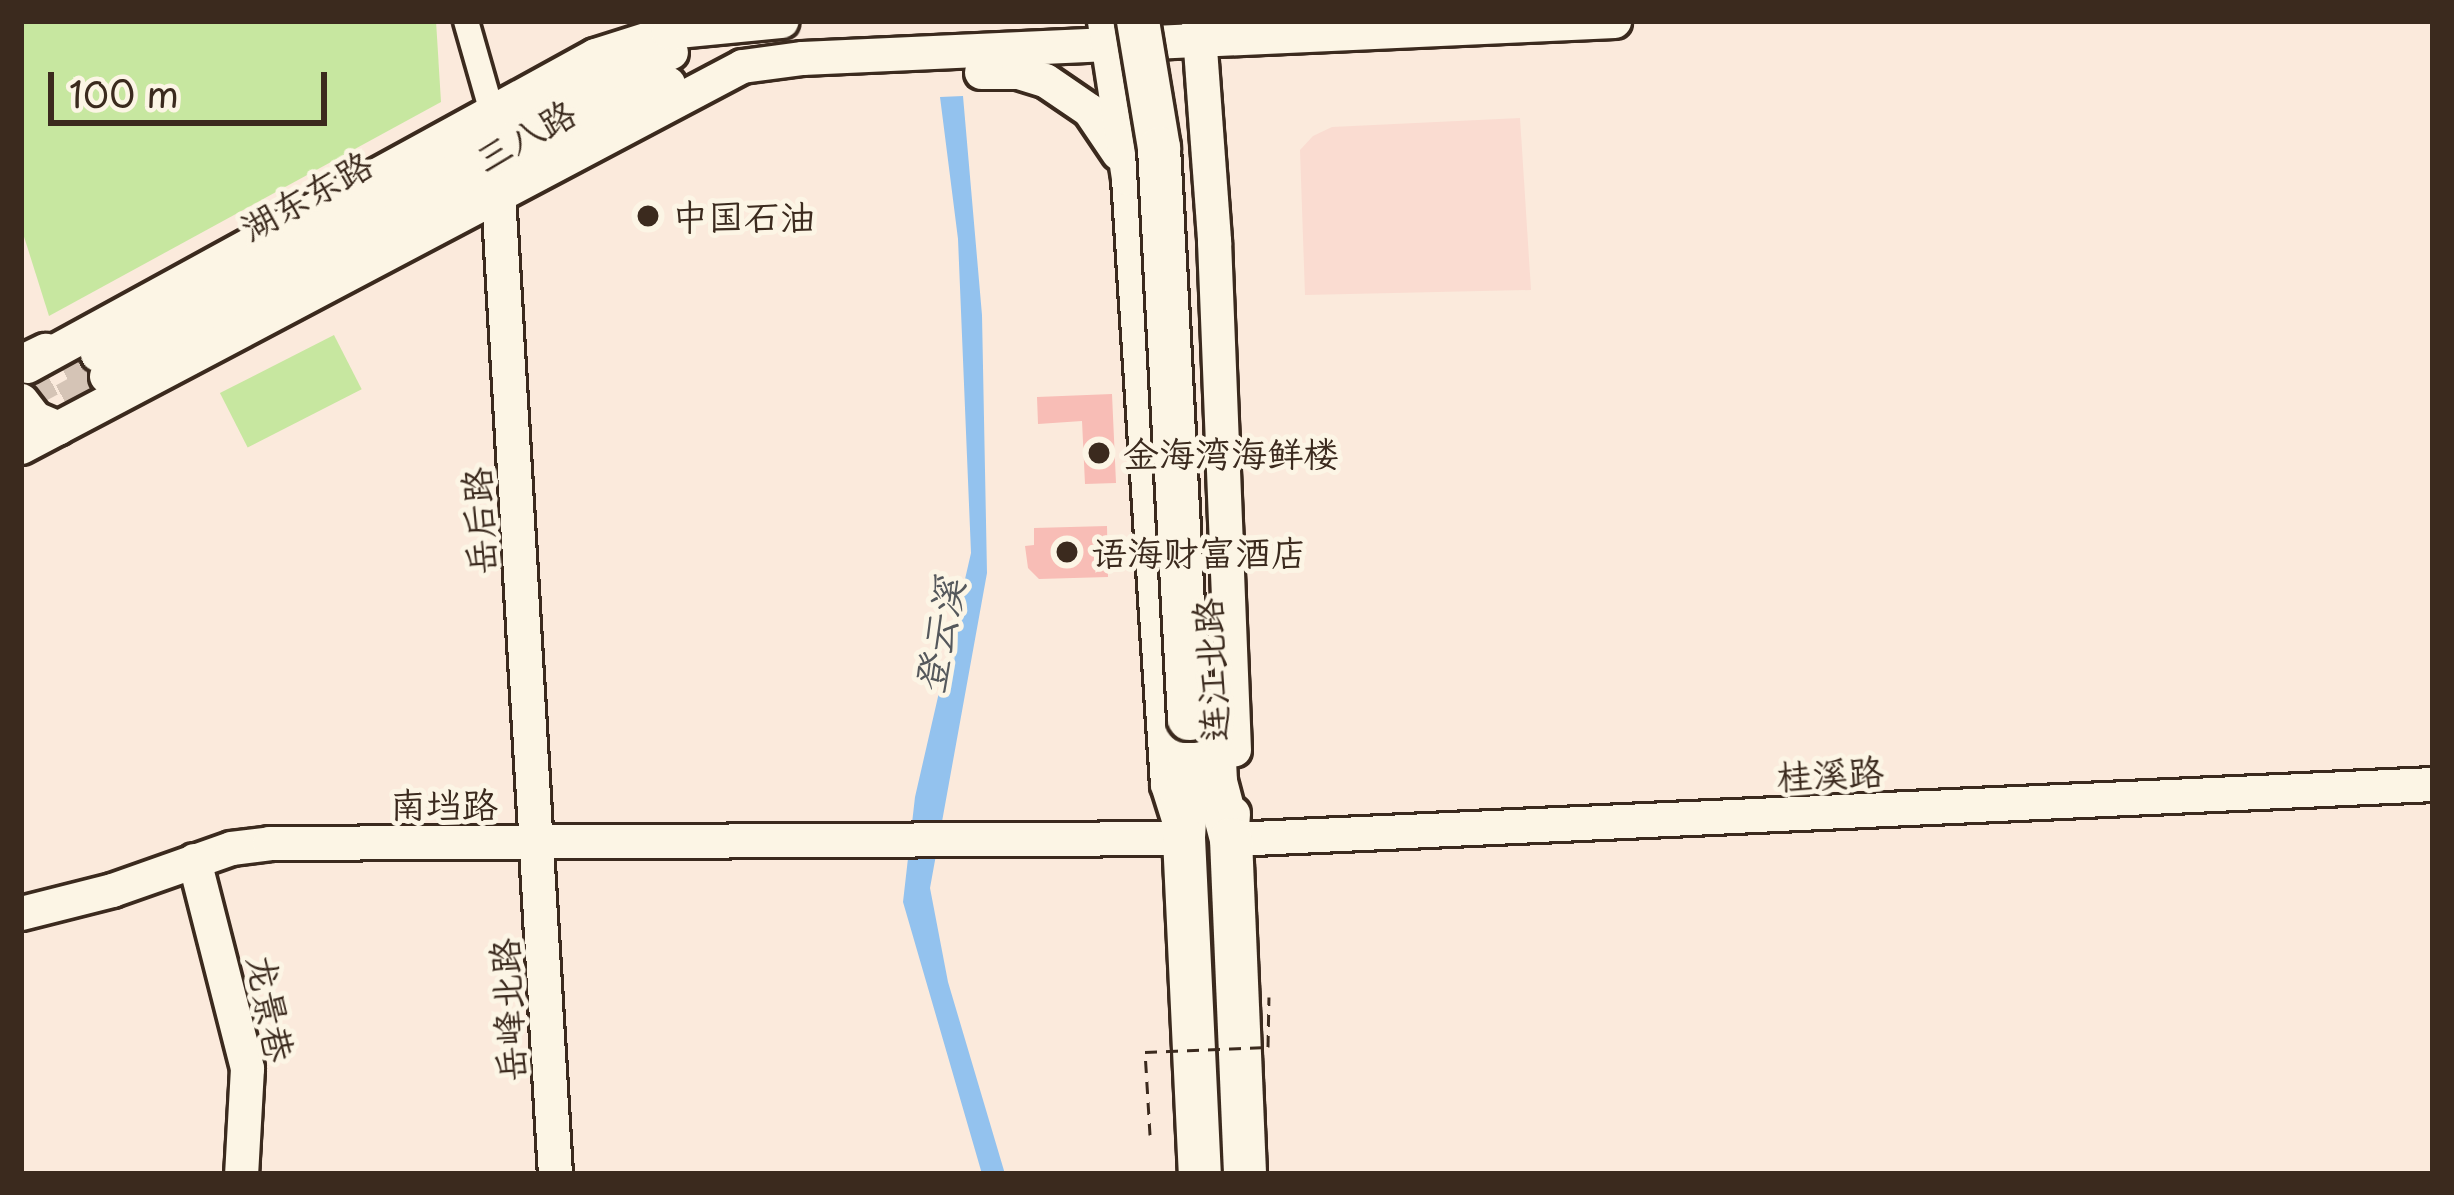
<!DOCTYPE html>
<html>
<head>
<meta charset="utf-8">
<style>
  body { margin:0 }
  #map { position:relative; width:2454px; height:1195px; overflow:hidden; background:#fbeadc; font-family:"Playpen Sans","LXGW WenKai TC",sans-serif }
  div>[style] { position:absolute }
  [style*='--x'] { left:calc(var(--x)*1px); top:calc(var(--y)*1px); width:calc(var(--w)*1px); rotate:calc(var(--a)*1deg) }
  .built>* { inset:0; background:#fadcd1 }
  .green>* { inset:0; background:#c7e7a0; transform-origin:0 0 }
  .water>* { inset:0; background:#93c2ee }
  .building>* { inset:0; background:#f8bdb6 }
  .secondary-tunnel>* { height:33px; margin-top:-16.5px; transform-origin:0; background:repeating-linear-gradient(90deg,#d5c4b6 0 33px,transparent 0 49px) }
  .roads { filter:drop-shadow(3px 0 #3b2a1e) drop-shadow(-3px 0 #3b2a1e) drop-shadow(0 3px #3b2a1e) drop-shadow(0 -3px #3b2a1e) }
  .street>* { height:24px; margin:-12px; padding:0 12px; transform-origin:12px; border-radius:12px; background:#fcf5e5 }
  .secondary>* { height:33px; margin:-16.5px; padding:0 16.5px; transform-origin:16.5px; border-radius:16.5px; background:#fcf5e5 }
  .primary>* { height:36px; margin:-18px; padding:0 18px; transform-origin:18px; border-radius:18px; background:#fcf5e5 }
  .highway>* { height:42px; margin:-21px; padding:0 21px; transform-origin:21px; border-radius:21px; background:#fcf5e5 }
  .path-bridge>* { height:3px; margin-top:-1.5px; transform-origin:0; background:repeating-linear-gradient(90deg,#3b2a1e 0 12px,transparent 0 21px) }
  .bridges { filter:drop-shadow(3px 0 #3b2a1e) drop-shadow(-3px 0 #3b2a1e) drop-shadow(0 3px #3b2a1e) drop-shadow(0 -3px #3b2a1e) }
  .highway-bridge>* { height:42px; margin:-21px; padding:0 21px; transform-origin:21px; border-radius:21px; background:#fcf5e5 }
  .dots>* { width:33px; height:33px; translate:-50% -50%; box-sizing:border-box; border:6px solid #fcf5e5; border-radius:50% }
  span { translate:-50% -50%; white-space:nowrap; text-align:center; line-height:1.15; -webkit-text-stroke:10px #fcf5e5; paint-order:stroke }
  .street-label { font-size:36px; color:#3b2a1e }
  .poi-label { font-size:36px; color:#3b2a1e }
  .left { translate:0 -50%; text-align:left }
  .water-label { font-size:39px; color:#55585c; font-style:italic }
  .frame { position:absolute; inset:0; border:24px solid #3b2a1e; pointer-events:none }
  .scale { position:absolute; left:48px; top:72px; width:279px; height:54px; box-sizing:border-box; border:6px solid #3b2a1e; border-top:0; padding-left:15px; font-size:36px; line-height:42px; white-space:nowrap; color:#3b2a1e; -webkit-text-stroke:9px #fcf5e5; paint-order:stroke }
</style>
</head>
<body>
<div id="map">
  <div class="built">
    <i style="clip-path:polygon(1520px 118px,1531px 290px,1305px 295px,1300px 150px,1313px 136px,1332px 127px)"></i>
  </div>
  <div class="green">
    <i style="clip-path:polygon(21px 21px,436px 21px,441px 102px,49px 316px,21px 227px)"></i>
    <i style="left:334px;top:335px;width:61px;height:128px;rotate:63deg"></i>
  </div>
  <div class="water">
    <i style="clip-path:polygon(963px 96px,982px 315px,987px 573px,930px 888px,948px 982px,1005px 1174px,982px 1174px,903px 902px,915px 797px,971px 553px,958px 239px,940px 97px)"></i>
  </div>
  <div class="building">
    <i style="clip-path:polygon(1112px 394px,1116px 483px,1085px 484px,1082px 421px,1038px 424px,1037px 397px)"></i>
    <i style="clip-path:polygon(1107px 526px,1108px 577px,1039px 579px,1028px 568px,1025px 546px,1034px 545px,1034px 528px)"></i>
  </div>
  <div class="secondary-tunnel">
    <i style="--x:21;--y:395;--w:86;--a:-28.3"></i>
    <i style="--x:21;--y:423;--w:97;--a:-28.9"></i>
  </div>
  <div class="roads">
    <div class="street">
      <i style="--x:466;--y:21;--w:91;--a:74.1"></i>
    </div>
    <div class="secondary">
      <i style="--x:1198;--y:21;--w:221;--a:85.8"></i>
      <i style="--x:1214;--y:241;--w:509;--a:87.75"></i>
      <i style="--x:981;--y:72;--w:37;--a:0"></i>
      <i style="--x:1018;--y:72;--w:28;--a:17"></i>
      <i style="--x:1045;--y:80;--w:53;--a:34.3"></i>
      <i style="--x:1089;--y:110;--w:52;--a:56"></i>
      <i style="--x:498;--y:195;--w:981;--a:86.67"></i>
      <i style="--x:97;--y:354;--w:484;--a:-28.8"></i>
      <i style="--x:521;--y:121;--w:165;--a:-24.7"></i>
      <i style="--x:27;--y:366;--w:648;--a:-28.7"></i>
      <i style="--x:595;--y:55;--w:77;--a:-17.5"></i>
      <i style="--x:668;--y:32;--w:114;--a:-5.6"></i>
      <i style="--x:106;--y:376;--w:539;--a:-28.47"></i>
      <i style="--x:580;--y:119;--w:95;--a:-22.2"></i>
      <i style="--x:21;--y:400;--w:23;--a:52"></i>
      <i style="--x:35;--y:418;--w:25;--a:23"></i>
      <i style="--x:21;--y:447;--w:815;--a:-27.85"></i>
      <i style="--x:742;--y:66;--w:61;--a:-7.6"></i>
      <i style="--x:802;--y:58;--w:813;--a:-2.61"></i>
      <i style="--x:1233;--y:813;--w:26;--a:94"></i>
      <i style="--x:1231;--y:839;--w:1203;--a:-2.62"></i>
      <i style="--x:194;--y:860;--w:215;--a:75.7"></i>
      <i style="--x:247;--y:1068;--w:106;--a:93.2"></i>
      <i style="--x:21;--y:913;--w:94;--a:-14.2"></i>
      <i style="--x:112;--y:890;--w:126;--a:-19.4"></i>
      <i style="--x:231;--y:848;--w:38;--a:-7"></i>
      <i style="--x:269;--y:843;--w:915;--a:-0.31"></i>
      <i style="--x:1184;--y:838;--w:57;--a:-107.5"></i>
      <i style="--x:1167;--y:784;--w:607;--a:-93.68"></i>
      <i style="--x:1128;--y:178;--w:159;--a:-98.7"></i>
    </div>
    <div class="primary">
      <i style="--x:21;--y:364;--w:28;--a:-26"></i>
    </div>
    <div class="highway">
      <i style="--x:1213;--y:718;--w:64;--a:87.3"></i>
      <i style="--x:1216;--y:782;--w:59;--a:75.3"></i>
      <i style="--x:1231;--y:839;--w:335;--a:87.6"></i>
      <i style="--x:1190;--y:744;--w:94;--a:93.7"></i>
      <i style="--x:1184;--y:838;--w:336;--a:87.3"></i>
    </div>
  </div>
  <div class="path-bridge">
    <i style="--x:1150;--y:1135;--w:83;--a:-93.4"></i>
    <i style="--x:1145;--y:1052;--w:123;--a:-2.3"></i>
    <i style="--x:1268;--y:1047;--w:50;--a:-88.9"></i>
  </div>
  <div class="bridges">
    <div class="highway-bridge">
      <i style="--x:1138;--y:21;--w:129;--a:80.6"></i>
      <i style="--x:1159;--y:148;--w:572;--a:86.99"></i>
    </div>
  </div>
  <div class="dots">
    <i style="left:648px;top:216px;background:#3b2a1e"></i>
    <i style="left:1099px;top:453px;background:#3b2a1e"></i>
    <i style="left:1067px;top:552px;background:#3b2a1e"></i>
  </div>
  <div class="street-label">
    <span style="left:525px;top:135px;rotate:-29deg">三八路</span>
    <span style="left:306px;top:195px;rotate:-29deg">湖东东路</span>
    <span style="left:478px;top:521px;rotate:-93deg">岳后路</span>
    <span style="left:1210px;top:670px;rotate:-93deg">连江北路</span>
    <span style="left:1830px;top:773px;rotate:-3deg">桂溪路</span>
    <span style="left:444px;top:804px">南垱路</span>
    <span style="left:272px;top:1008px;rotate:79deg">龙景巷</span>
    <span style="left:507px;top:1010px;rotate:-93deg">岳峰北路</span>
  </div>
  <div class="poi-label">
    <span class="left" style="left:672px;top:216px">中国石油</span>
    <span class="left" style="left:1123px;top:453px">金海湾海鲜楼</span>
    <span class="left" style="left:1091px;top:552px">语海财富酒店</span>
  </div>
  <div class="water-label">
    <span style="left:938px;top:636px;rotate:-79deg">登云溪</span>
  </div>
  <div class="frame"></div>
  <div class="scale">100 m</div>
</div>
</body>
</html>
